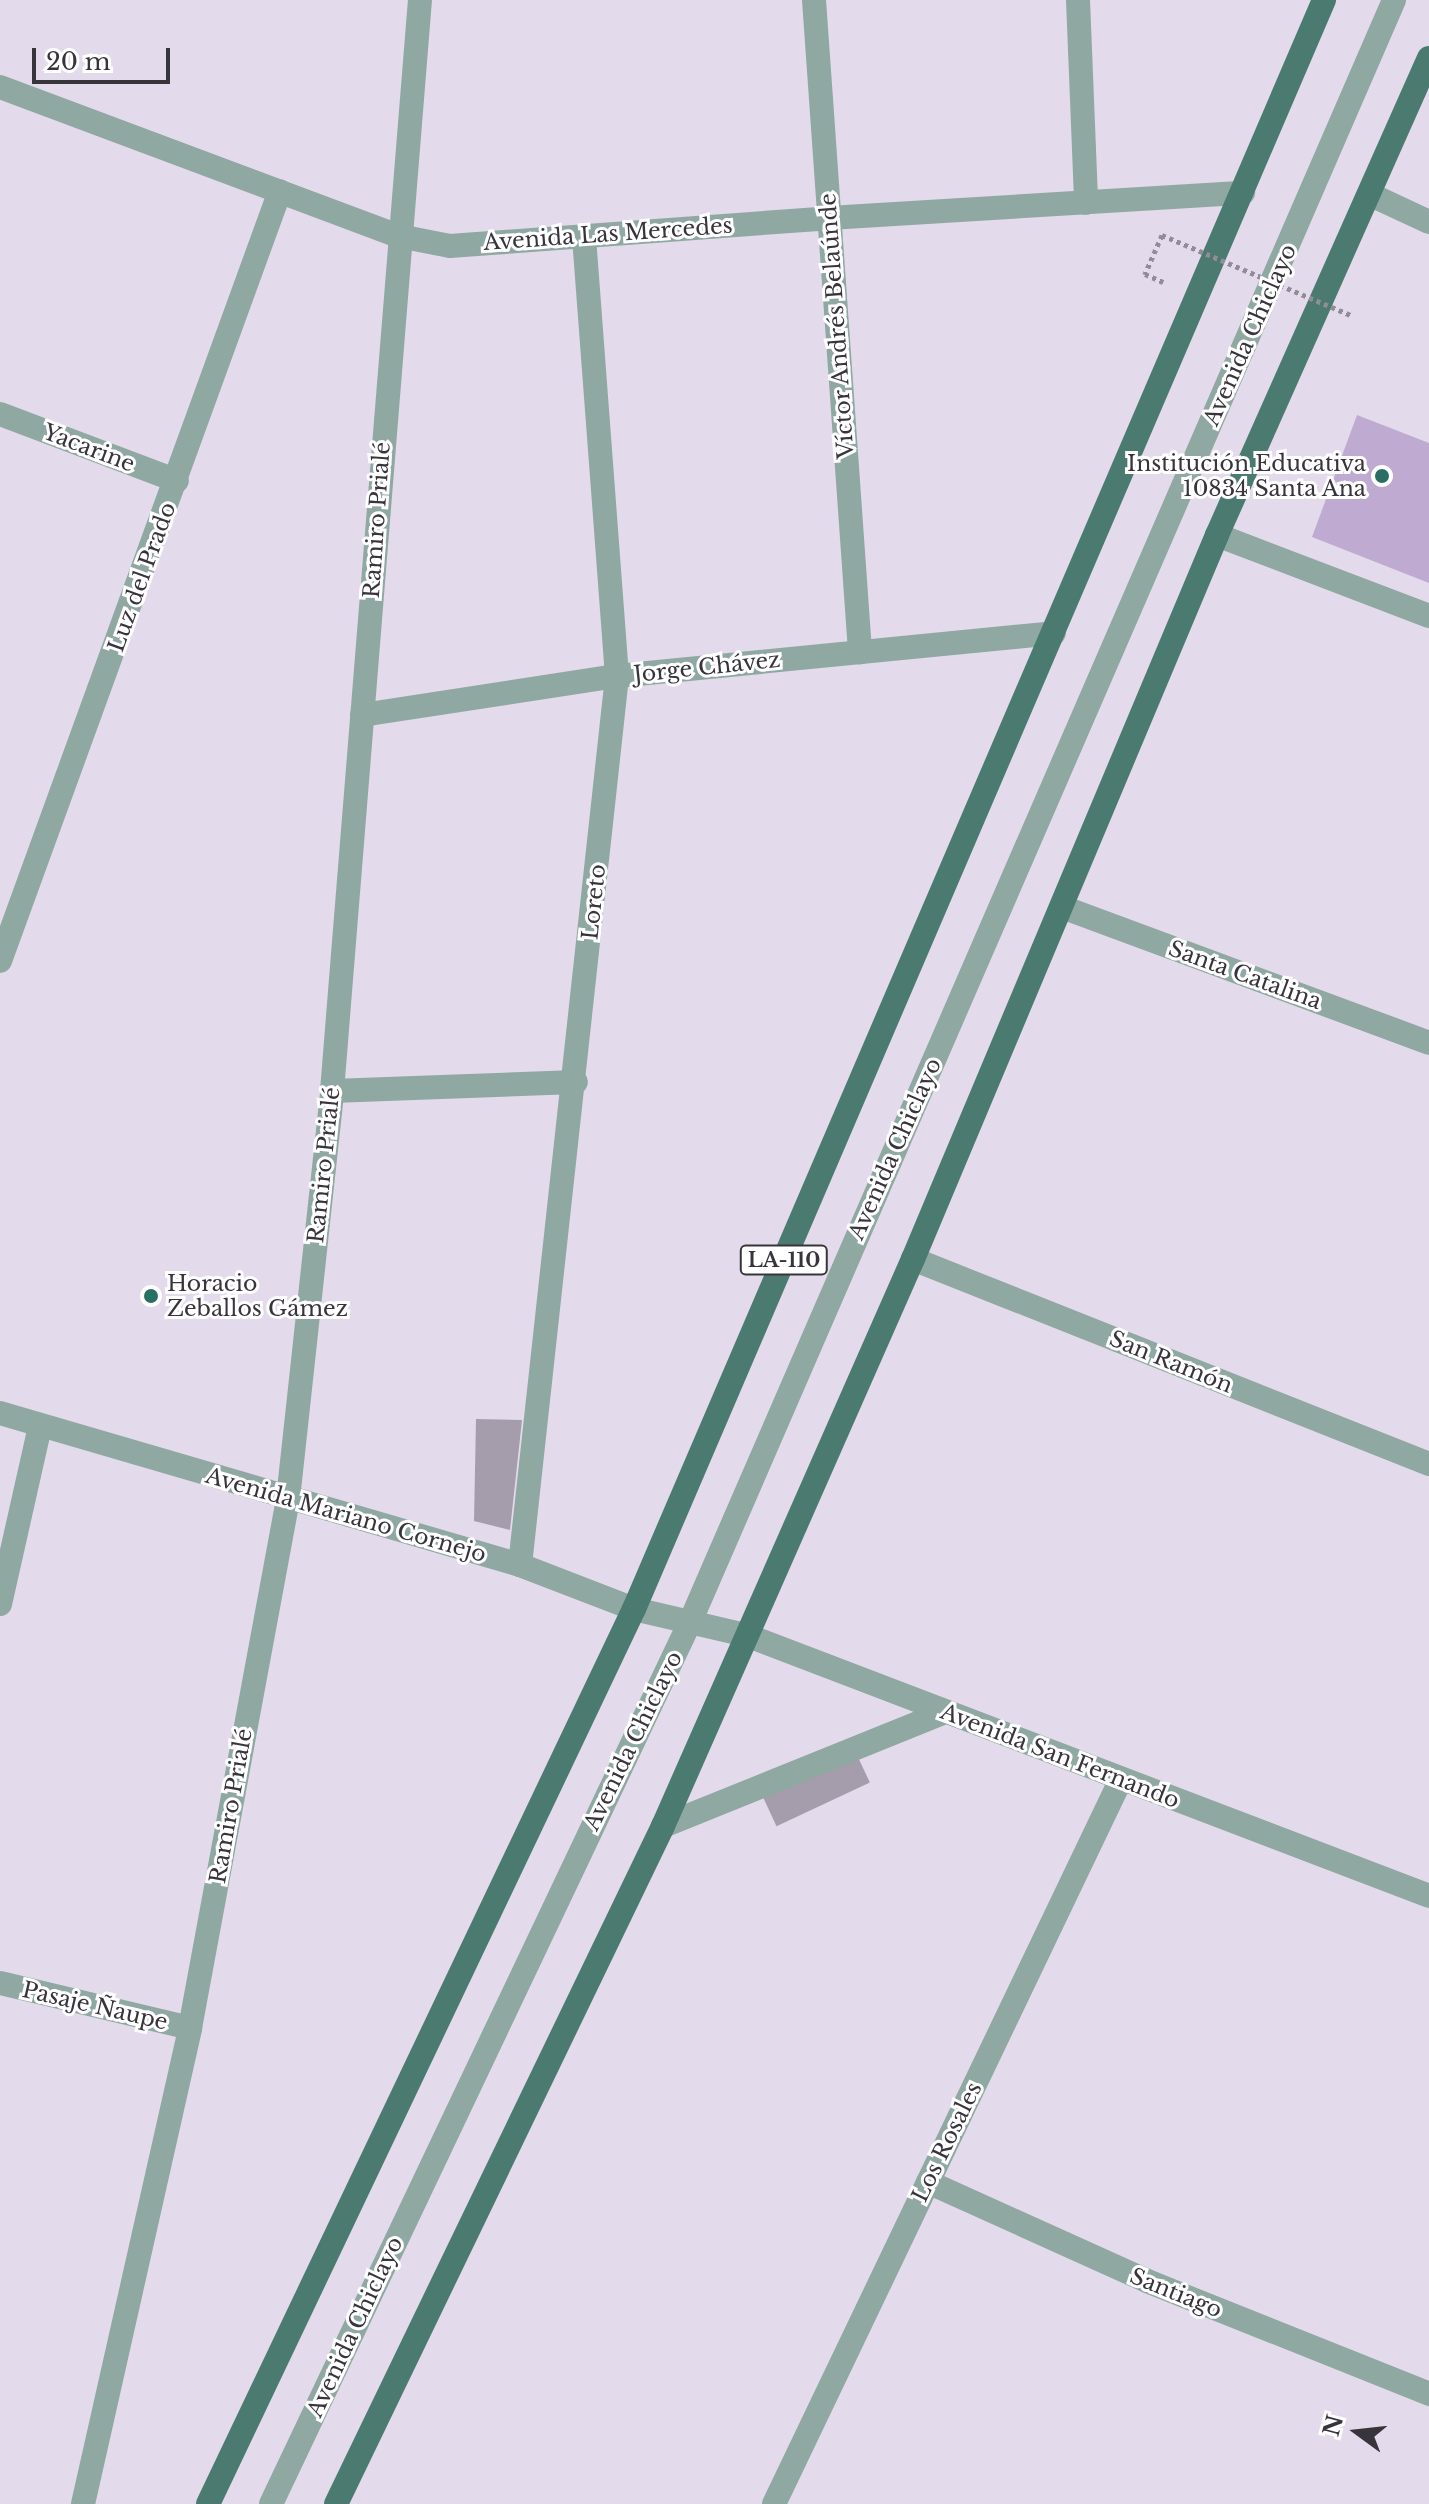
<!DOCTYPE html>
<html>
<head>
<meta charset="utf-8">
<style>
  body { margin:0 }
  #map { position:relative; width:1429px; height:2504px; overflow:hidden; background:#e3daeb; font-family:"Libre Baskerville",serif }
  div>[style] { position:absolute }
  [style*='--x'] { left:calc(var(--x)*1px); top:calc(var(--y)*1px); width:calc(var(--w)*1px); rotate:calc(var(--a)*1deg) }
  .green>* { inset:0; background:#bfabd1 }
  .building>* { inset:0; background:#a59cac; transform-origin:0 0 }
  .path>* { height:5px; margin-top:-2.5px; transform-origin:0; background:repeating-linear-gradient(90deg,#928b98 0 4px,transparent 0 8px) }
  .minor>* { height:24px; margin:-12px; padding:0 12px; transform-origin:12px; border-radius:12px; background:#90a8a2 }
  .major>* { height:24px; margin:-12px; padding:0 12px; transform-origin:12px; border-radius:12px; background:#4b7a70 }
  .path-bridge>* { height:5px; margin-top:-2.5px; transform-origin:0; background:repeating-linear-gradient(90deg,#928b98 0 4px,transparent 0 8px) }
  .dots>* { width:22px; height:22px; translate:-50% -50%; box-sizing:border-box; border:4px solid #fff; border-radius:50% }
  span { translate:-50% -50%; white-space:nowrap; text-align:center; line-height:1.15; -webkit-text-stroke:6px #fff; paint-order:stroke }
  .shield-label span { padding:2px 6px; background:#fff; border:2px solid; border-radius:6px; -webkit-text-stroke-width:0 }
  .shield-label { font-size:20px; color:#38343b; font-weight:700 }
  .street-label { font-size:22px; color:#38343b }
  .poi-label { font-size:22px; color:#38343b }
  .right { translate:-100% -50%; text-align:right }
  .left { translate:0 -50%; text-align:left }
  .north { position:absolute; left:1317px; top:2392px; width:80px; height:80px; -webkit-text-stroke:6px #fff; paint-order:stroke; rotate:285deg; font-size:22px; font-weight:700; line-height:32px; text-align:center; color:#38343b }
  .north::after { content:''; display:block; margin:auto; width:28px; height:36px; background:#38343b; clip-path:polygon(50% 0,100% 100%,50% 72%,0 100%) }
  .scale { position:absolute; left:32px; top:48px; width:138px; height:36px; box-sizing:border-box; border:4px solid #38343b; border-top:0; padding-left:10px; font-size:24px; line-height:28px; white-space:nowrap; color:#38343b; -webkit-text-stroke:6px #fff; paint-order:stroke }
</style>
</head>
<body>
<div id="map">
  <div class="green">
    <i style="clip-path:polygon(1357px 415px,1429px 443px,1429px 583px,1312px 537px)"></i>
  </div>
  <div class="building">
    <i style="clip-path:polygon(476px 1419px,522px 1420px,510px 1530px,474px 1521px)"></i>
    <i style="left:850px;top:1740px;width:47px;height:103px;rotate:65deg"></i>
  </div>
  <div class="path">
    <i style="--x:1162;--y:235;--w:43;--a:113.6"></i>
    <i style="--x:1145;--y:274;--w:20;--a:24"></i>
  </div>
  <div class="minor">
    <i style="--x:814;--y:0;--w:654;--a:85.96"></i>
    <i style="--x:1078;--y:0;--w:203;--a:87.7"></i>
    <i style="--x:0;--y:87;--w:426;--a:20.5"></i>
    <i style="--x:399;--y:236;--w:52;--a:11.1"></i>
    <i style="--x:450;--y:246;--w:380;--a:-4.2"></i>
    <i style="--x:829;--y:218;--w:415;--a:-3.5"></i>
    <i style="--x:1369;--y:194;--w:66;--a:25"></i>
    <i style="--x:0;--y:414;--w:189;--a:20.7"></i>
    <i style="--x:1217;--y:535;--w:227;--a:20.9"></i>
    <i style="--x:362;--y:715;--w:258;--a:-8.7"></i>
    <i style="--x:617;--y:676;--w:439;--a:-5.6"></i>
    <i style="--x:1062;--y:907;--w:391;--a:20.3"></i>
    <i style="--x:0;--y:961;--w:819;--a:-70.02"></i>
    <i style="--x:332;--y:1091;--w:244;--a:-2.1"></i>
    <i style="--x:913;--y:1259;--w:555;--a:21.67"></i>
    <i style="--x:0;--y:1413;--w:542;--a:16.29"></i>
    <i style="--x:520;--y:1565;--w:122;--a:21.1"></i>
    <i style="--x:634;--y:1609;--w:115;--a:13.1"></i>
    <i style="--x:746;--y:1635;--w:731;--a:20.91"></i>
    <i style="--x:520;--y:1565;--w:894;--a:-83.77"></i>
    <i style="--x:617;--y:676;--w:441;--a:-94.3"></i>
    <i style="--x:0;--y:1604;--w:181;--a:-77.3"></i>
    <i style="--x:663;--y:1826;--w:304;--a:-22"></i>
    <i style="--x:0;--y:1983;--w:195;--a:13.3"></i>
    <i style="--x:928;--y:2182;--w:240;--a:24.3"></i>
    <i style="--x:1147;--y:2281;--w:304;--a:21.8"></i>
    <i style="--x:83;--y:2504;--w:488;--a:-77.3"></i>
    <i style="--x:190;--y:2028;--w:538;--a:-79.5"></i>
    <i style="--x:288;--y:1499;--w:410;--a:-83.8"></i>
    <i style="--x:332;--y:1091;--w:1095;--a:-85.39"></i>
    <i style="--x:271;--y:2504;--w:979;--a:-64.59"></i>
    <i style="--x:691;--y:1620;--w:1766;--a:-66.54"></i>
    <i style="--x:774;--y:2504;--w:804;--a:-64.42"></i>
  </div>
  <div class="major">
    <i style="--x:208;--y:2504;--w:991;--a:-64.55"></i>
    <i style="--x:634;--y:1609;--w:1751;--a:-66.79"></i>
    <i style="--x:336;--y:2504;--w:753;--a:-64.25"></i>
    <i style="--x:663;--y:1826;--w:620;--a:-66.21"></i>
    <i style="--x:913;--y:1259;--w:785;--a:-67.22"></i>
    <i style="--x:1217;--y:535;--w:522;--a:-66.04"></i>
  </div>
  <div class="path-bridge">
    <i style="--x:1162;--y:235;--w:207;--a:23"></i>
  </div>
  <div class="dots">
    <i style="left:1382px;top:476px;background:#296f63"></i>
    <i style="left:151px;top:1296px;background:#296f63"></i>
  </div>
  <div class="shield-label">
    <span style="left:784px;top:1260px">LA-110</span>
  </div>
  <div class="street-label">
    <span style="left:608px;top:234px;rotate:-4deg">Avenida Las Mercedes</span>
    <span style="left:837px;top:326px;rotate:-94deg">Víctor Andrés Belaúnde</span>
    <span style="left:1250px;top:335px;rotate:-66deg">Avenida Chiclayo</span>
    <span style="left:89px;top:448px;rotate:21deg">Yacarine</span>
    <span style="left:377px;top:520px;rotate:-86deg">Ramiro Prialé</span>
    <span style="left:142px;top:577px;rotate:-70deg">Luz del Prado</span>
    <span style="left:707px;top:667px;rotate:-6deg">Jorge Chávez</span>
    <span style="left:594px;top:902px;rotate:-84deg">Loreto</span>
    <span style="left:1245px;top:975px;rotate:20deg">Santa Catalina</span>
    <span style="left:895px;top:1149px;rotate:-66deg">Avenida Chiclayo</span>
    <span style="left:324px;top:1165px;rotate:-84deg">Ramiro Prialé</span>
    <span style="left:1171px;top:1362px;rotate:22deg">San Ramón</span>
    <span style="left:346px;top:1515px;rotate:16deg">Avenida Mariano Cornejo</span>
    <span style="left:633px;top:1741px;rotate:-64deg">Avenida Chiclayo</span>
    <span style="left:1060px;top:1756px;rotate:21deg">Avenida San Fernando</span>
    <span style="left:231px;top:1806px;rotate:-80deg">Ramiro Prialé</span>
    <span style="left:95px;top:2006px;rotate:13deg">Pasaje Ñaupe</span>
    <span style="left:947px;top:2142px;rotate:-64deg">Los Rosales</span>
    <span style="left:1176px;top:2293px;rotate:22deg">Santiago</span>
    <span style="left:355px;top:2327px;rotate:-65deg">Avenida Chiclayo</span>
  </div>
  <div class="poi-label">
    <span class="right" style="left:1366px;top:476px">Institución Educativa<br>10834 Santa Ana</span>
    <span class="left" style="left:167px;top:1296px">Horacio<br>Zeballos Gámez</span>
  </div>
  <div class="north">N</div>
  <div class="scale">20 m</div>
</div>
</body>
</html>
